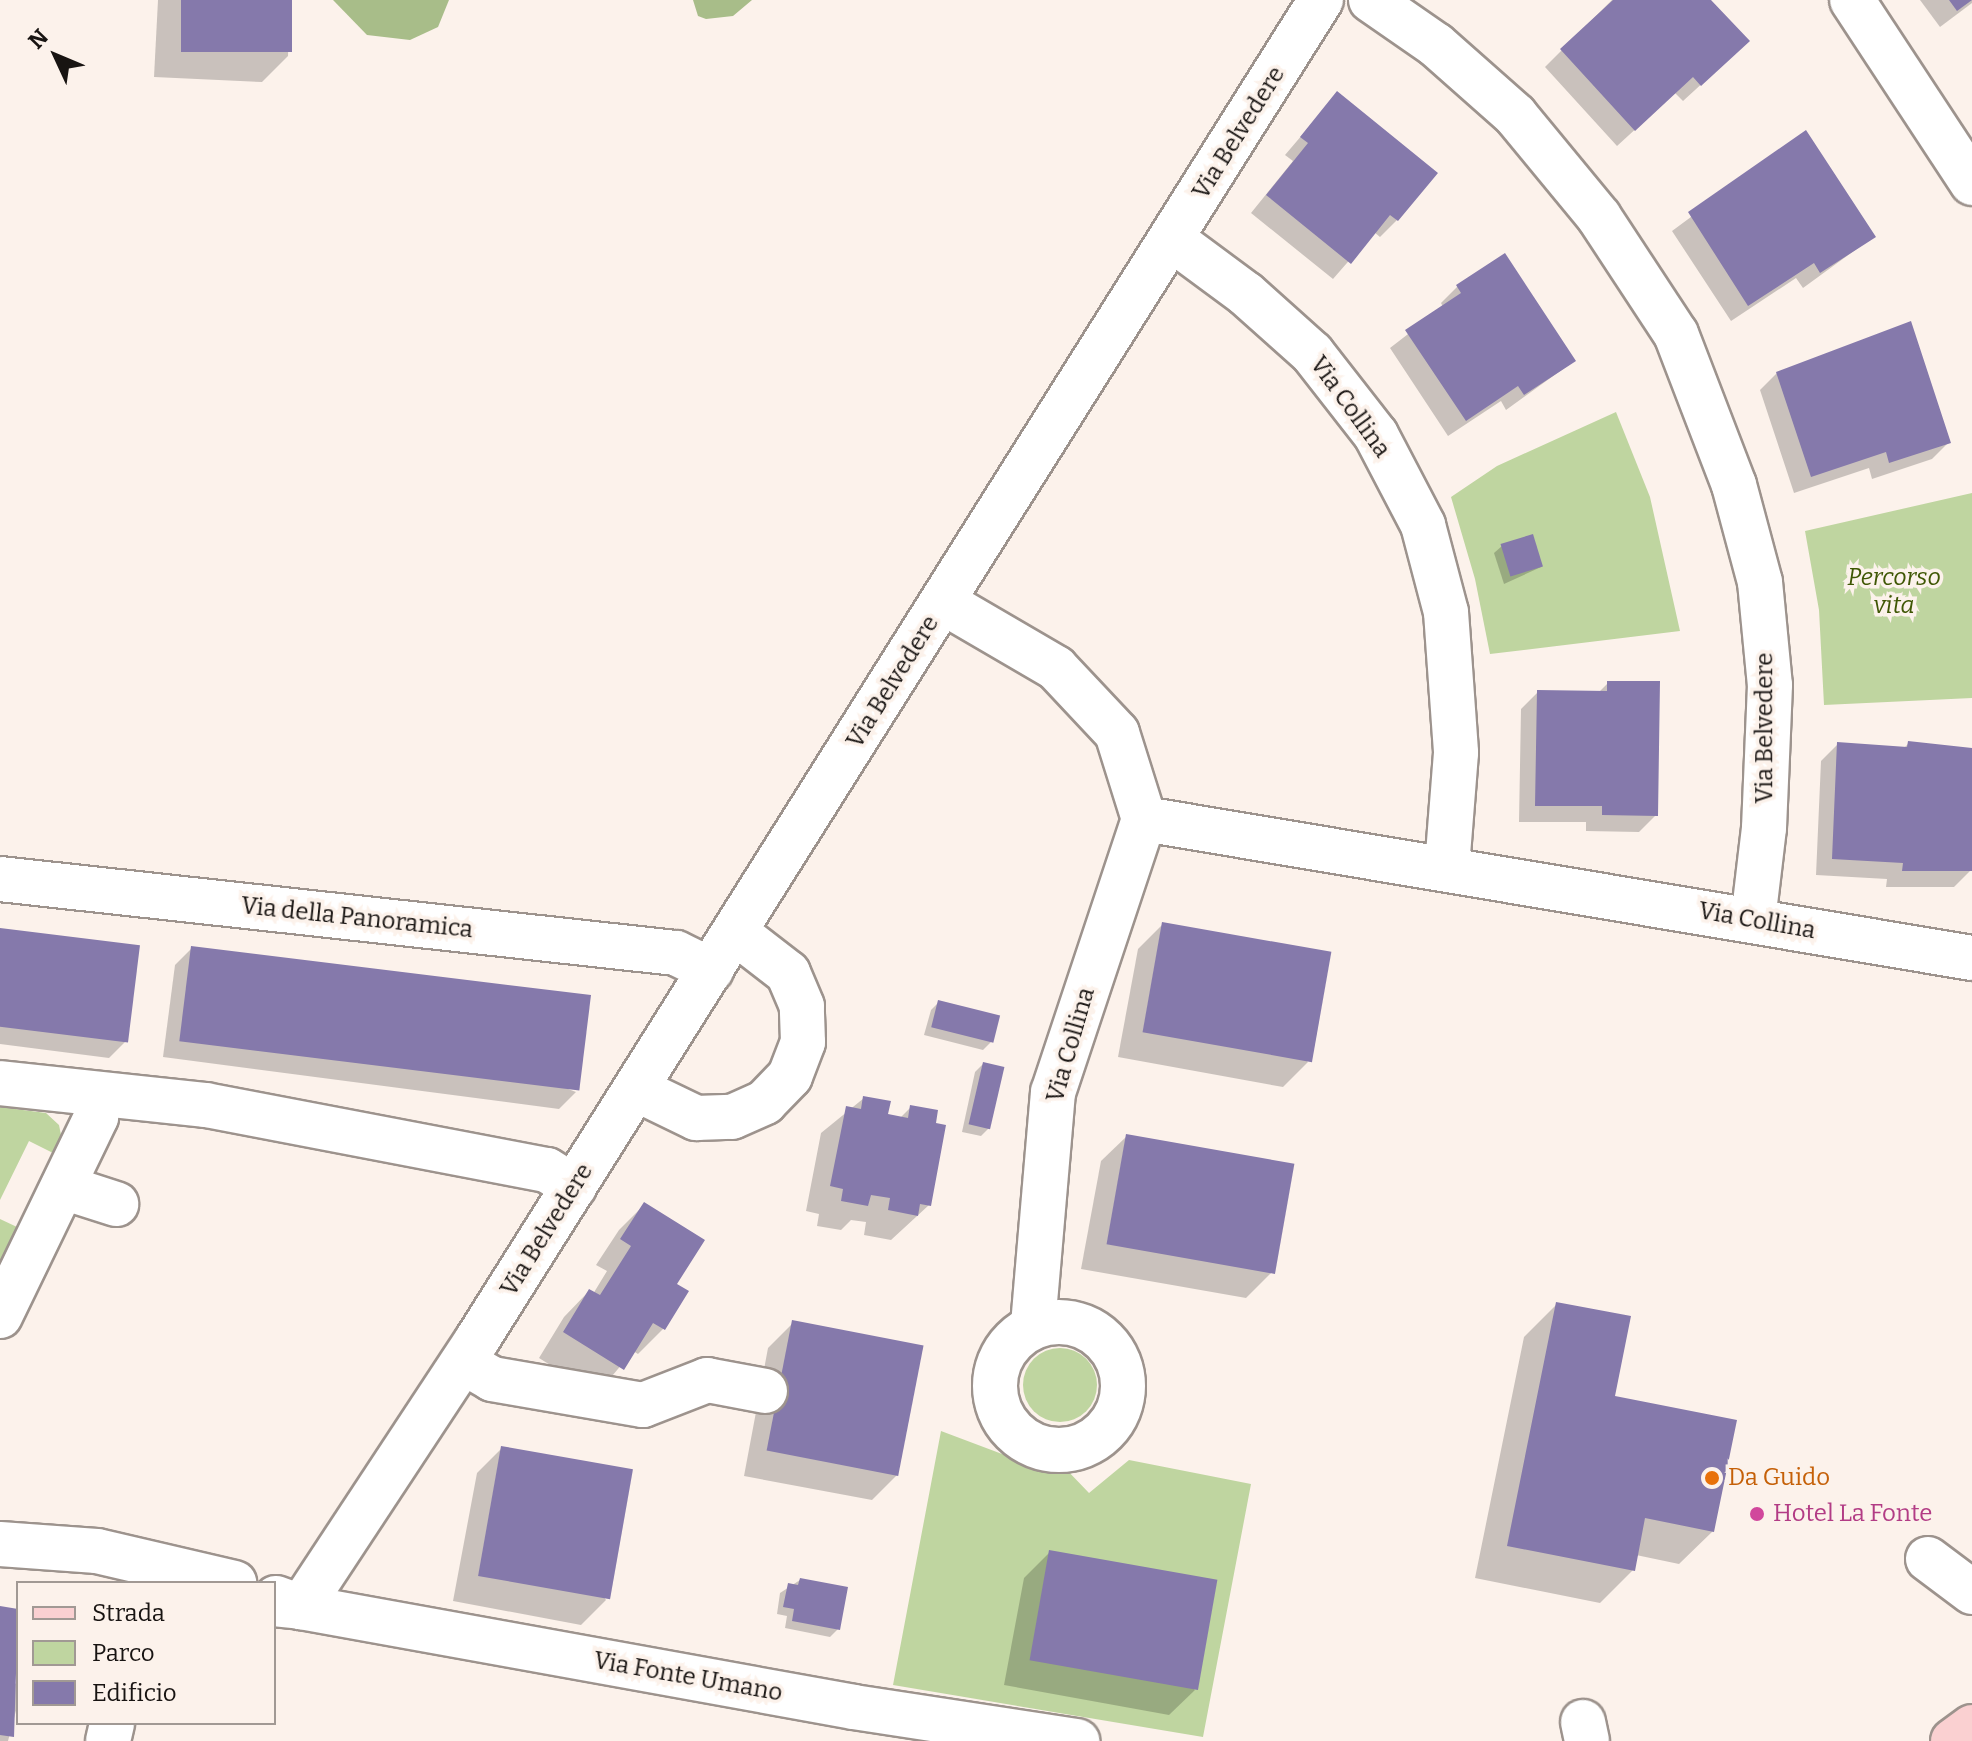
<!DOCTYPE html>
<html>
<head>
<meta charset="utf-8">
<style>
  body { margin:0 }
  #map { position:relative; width:1972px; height:1741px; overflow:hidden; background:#fcf2eb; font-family:Bitter,serif }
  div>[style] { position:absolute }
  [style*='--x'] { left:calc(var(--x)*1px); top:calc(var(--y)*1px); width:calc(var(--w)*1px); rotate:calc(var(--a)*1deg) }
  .green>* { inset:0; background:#bfd5a0 }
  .round { border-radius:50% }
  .forest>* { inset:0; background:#a8bd89 }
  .shadow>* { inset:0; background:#0003 }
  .building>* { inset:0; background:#8579ab; transform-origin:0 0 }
  .roads { filter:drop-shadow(2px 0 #9d938d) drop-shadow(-2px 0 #9d938d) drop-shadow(0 2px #9d938d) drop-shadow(0 -2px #9d938d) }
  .minor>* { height:44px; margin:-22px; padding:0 22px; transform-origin:22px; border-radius:22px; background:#fff }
  .minor>.ring { margin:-22px; padding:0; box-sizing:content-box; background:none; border:44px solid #fff; border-radius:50% }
  .major>* { height:44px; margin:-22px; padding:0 22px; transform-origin:22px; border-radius:22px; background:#fad0d1 }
  .dots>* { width:22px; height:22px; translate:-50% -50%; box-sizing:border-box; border:4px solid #fcf2eb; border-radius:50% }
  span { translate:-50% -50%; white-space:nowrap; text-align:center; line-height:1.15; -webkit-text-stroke:7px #fcf2eb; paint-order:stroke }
  .street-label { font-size:24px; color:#181412 }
  .park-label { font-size:24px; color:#3f5704; font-style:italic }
  .food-label { font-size:24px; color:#c56008 }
  .left { translate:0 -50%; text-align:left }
  .hotel-label { font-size:24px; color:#b23c85 }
  .legend { position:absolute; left:16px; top:1581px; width:260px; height:144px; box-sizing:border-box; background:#fcf2eb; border:2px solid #a19994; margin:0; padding:10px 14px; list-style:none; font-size:24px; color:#181412 }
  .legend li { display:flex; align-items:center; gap:16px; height:40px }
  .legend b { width:40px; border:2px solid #a19994 }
  .north { position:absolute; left:16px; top:16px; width:80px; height:80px; -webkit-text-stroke:6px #fcf2eb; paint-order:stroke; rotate:314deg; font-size:22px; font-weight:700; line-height:32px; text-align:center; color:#181412 }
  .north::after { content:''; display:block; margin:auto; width:28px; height:36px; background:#181412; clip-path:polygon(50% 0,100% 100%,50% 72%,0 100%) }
</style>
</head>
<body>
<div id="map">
  <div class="green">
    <i style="clip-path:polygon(1616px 412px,1650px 497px,1680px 631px,1490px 654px,1475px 579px,1451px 497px,1497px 466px)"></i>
    <i style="clip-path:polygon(1972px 493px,1972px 698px,1824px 705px,1819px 610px,1805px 531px)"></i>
    <i style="clip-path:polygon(0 1107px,46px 1113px,59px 1125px,61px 1135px,53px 1153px,29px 1141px,0 1200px)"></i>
    <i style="clip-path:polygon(0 1219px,17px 1227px,0 1261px)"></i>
    <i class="round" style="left:1023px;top:1348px;width:74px;height:74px"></i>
    <i style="clip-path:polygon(941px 1431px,1023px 1462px,1064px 1467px,1089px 1493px,1129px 1460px,1251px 1484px,1203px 1737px,893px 1685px)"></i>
  </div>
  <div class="forest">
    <i style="clip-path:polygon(333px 0,449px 0,438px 27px,410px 40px,367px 35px)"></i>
    <i style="clip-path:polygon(693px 0,752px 0,733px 16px,706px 19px,698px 16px)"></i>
  </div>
  <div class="shadow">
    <i style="clip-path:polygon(158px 0,290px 0,288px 56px,262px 82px,154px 77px)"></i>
    <i style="clip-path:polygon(1612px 0,1709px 0,1730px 58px,1683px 101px,1675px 93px,1617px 146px,1545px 67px)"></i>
    <i style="clip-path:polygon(1920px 0,1972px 0,1972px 3px,1940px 27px)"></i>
    <i style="clip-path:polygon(1337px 94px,1397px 220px,1380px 237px,1374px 232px,1333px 279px,1251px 213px,1293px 161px,1285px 155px)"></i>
    <i style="clip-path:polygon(1806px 132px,1873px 237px,1803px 288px,1796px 278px,1731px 321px,1672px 231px)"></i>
    <i style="clip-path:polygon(1458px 286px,1574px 361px,1506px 410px,1501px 401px,1448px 436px,1390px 348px,1443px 307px,1441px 303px)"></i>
    <i style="clip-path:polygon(1777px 373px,1949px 442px,1932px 459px,1872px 479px,1869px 468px,1794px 493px,1760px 390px)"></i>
    <i style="clip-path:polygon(1502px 546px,1541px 567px,1504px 584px,1494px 553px)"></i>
    <i style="clip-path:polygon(1608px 683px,1656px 815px,1639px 832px,1586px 831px,1586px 822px,1519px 822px,1521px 709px,1538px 692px,1598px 693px)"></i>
    <i style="clip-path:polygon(1909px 743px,1972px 752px,1971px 870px,1954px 887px,1886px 887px,1887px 879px,1816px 875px,1821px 761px,1838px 744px,1903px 749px)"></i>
    <i style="clip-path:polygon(1163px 924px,1308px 1062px,1283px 1087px,1118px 1057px,1138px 949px)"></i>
    <i style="clip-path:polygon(0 931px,126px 1041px,109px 1058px,0 1044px)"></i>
    <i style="clip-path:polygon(192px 948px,576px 1092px,559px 1109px,163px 1057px,175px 965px)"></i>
    <i style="clip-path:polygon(939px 1002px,991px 1042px,983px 1050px,924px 1035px,931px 1010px)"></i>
    <i style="clip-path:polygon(983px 1064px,989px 1128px,981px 1136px,962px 1132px,975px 1072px)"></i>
    <i style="clip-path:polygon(864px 1098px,886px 1116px,900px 1118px,911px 1107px,934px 1125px,929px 1205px,891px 1240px,864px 1235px,866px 1222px,851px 1220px,841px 1230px,817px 1226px,819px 1214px,806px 1211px,821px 1133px)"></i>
    <i style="clip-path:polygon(1127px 1136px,1271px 1273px,1246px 1298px,1081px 1269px,1101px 1161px)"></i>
    <i style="clip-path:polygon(644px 1205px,674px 1285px,686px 1292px,663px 1329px,638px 1354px,633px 1351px,597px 1394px,539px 1358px,564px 1317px,589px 1291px,593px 1294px,607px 1271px,596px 1265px,619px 1230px)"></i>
    <i style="clip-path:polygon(1557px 1304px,1613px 1397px,1713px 1531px,1679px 1564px,1636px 1555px,1633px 1570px,1600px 1603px,1475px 1578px,1524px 1337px)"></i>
    <i style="clip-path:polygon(793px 1323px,897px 1475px,872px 1500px,744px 1476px,768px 1348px)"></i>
    <i style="clip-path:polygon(502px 1448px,606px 1600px,581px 1625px,453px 1601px,477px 1473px)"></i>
    <i style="clip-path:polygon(1049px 1553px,1195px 1690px,1169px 1715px,1004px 1685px,1024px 1578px)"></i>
    <i style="clip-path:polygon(800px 1580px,838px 1629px,830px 1637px,785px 1628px,787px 1616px,777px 1614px,780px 1593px)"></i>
    <i style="clip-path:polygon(0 1608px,18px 1611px,12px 1683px,18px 1684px,18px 1703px,8px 1741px,0 1741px)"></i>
  </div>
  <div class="building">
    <i style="left:181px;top:0;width:111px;height:52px"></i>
    <i style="clip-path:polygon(1613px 0,1711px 0,1750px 41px,1701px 86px,1693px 77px,1635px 131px,1560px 49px)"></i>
    <i style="clip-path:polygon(1949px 0,1972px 0,1957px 11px)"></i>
    <i style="clip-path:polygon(1337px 91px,1438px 173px,1398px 221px,1390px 215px,1351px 264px,1266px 195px,1308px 143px,1300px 137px)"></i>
    <i style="clip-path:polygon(1806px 130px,1876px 237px,1820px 273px,1814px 263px,1748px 306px,1688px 212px)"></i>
    <i style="clip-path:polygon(1505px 253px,1576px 361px,1524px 395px,1518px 386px,1466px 421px,1405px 330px,1461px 293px,1456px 285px)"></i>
    <i style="clip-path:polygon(1911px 321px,1951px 443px,1889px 463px,1886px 452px,1811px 477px,1776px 372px)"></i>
    <i style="left:1533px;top:534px;width:34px;height:34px;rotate:73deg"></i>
    <i style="clip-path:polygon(1607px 681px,1660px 681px,1658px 816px,1602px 815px,1602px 806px,1535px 806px,1537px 690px,1607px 691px)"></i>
    <i style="clip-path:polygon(1908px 741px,1972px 748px,1972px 871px,1902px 871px,1903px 863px,1832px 859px,1837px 742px,1907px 747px)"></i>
    <i style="left:1162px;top:922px;width:172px;height:112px;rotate:10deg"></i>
    <i style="left:0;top:928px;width:141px;height:98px;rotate:7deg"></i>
    <i style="left:191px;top:946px;width:403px;height:96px;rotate:7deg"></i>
    <i style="left:938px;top:1000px;width:64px;height:28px;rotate:14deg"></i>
    <i style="left:983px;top:1062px;width:22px;height:64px;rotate:13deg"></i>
    <i style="clip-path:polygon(863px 1096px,891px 1101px,888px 1114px,908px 1118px,910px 1105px,938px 1110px,936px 1123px,946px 1125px,931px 1206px,920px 1204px,918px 1216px,888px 1210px,890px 1198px,871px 1195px,868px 1206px,841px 1201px,843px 1189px,830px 1186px,846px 1106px,861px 1109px)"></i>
    <i style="left:1126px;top:1134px;width:171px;height:112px;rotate:10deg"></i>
    <i style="clip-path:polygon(644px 1202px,705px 1240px,677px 1284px,689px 1291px,665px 1330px,653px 1323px,624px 1370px,563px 1332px,589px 1289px,600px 1295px,631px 1246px,620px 1239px)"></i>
    <i style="clip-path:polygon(1556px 1302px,1631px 1316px,1615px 1396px,1737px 1420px,1714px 1532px,1645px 1518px,1635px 1571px,1507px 1546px)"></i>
    <i style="left:792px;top:1320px;width:134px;height:133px;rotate:11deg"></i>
    <i style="left:501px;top:1446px;width:134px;height:132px;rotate:10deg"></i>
    <i style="left:1049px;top:1550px;width:171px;height:112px;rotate:10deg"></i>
    <i style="clip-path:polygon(800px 1578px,848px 1587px,840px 1630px,792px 1621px,794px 1609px,783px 1607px,788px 1583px,798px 1585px)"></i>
    <i style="clip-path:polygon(0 1606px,18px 1609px,14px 1737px,0 1735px)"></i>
  </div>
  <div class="roads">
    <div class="minor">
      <i style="--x:1371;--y:0;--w:79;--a:34.7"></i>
      <i style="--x:1436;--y:45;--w:106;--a:41.5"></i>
      <i style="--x:1515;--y:115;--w:132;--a:50.5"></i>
      <i style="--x:1599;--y:217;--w:140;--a:56.7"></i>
      <i style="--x:1676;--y:334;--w:162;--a:69"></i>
      <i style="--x:1734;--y:485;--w:100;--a:75"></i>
      <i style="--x:1760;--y:582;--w:103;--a:84.5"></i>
      <i style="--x:1770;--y:685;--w:143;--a:92.4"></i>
      <i style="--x:1764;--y:828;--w:93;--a:96.8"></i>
      <i style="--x:1852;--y:0;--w:219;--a:56.7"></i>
      <i style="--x:1173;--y:240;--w:91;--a:36.5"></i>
      <i style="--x:1246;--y:294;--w:89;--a:41.8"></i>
      <i style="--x:1312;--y:353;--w:104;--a:52"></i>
      <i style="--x:1376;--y:435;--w:102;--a:62.4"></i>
      <i style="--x:1423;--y:525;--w:90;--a:75.2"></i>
      <i style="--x:1446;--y:612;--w:141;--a:85.9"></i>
      <i style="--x:1456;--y:753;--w:115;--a:94.5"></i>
      <i style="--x:943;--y:602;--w:131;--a:30.3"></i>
      <i style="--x:1056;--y:668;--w:89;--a:46.8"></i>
      <i style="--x:1117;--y:733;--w:90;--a:72.6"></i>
      <i style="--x:1144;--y:819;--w:288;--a:108.4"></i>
      <i style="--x:1053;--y:1092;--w:236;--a:94.9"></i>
      <i style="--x:1144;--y:819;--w:840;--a:9.53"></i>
      <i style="--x:0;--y:879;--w:680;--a:6.25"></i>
      <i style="--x:676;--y:953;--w:39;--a:26"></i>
      <i style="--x:0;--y:1083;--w:207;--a:6.1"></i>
      <i style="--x:206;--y:1105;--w:347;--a:10.8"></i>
      <i style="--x:547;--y:1170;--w:32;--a:32"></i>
      <i style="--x:636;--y:1089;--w:67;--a:25.8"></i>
      <i style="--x:696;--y:1118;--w:36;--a:-2"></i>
      <i style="--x:732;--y:1117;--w:36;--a:-24"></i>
      <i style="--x:765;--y:1102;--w:36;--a:-46"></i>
      <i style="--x:790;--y:1076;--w:36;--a:-69"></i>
      <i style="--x:803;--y:1042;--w:36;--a:-92"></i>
      <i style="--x:802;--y:1006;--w:36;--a:-113"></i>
      <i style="--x:788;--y:973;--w:67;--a:-142.3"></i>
      <i style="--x:63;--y:1187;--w:56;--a:17.8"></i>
      <i style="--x:0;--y:1316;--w:221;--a:-64.2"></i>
      <i style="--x:96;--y:1117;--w:23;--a:-83"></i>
      <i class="ring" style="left:995px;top:1322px;width:84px;height:84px"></i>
      <i style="--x:463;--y:1362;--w:34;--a:30"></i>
      <i style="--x:492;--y:1379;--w:153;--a:9.8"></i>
      <i style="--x:643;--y:1405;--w:69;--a:-21.3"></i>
      <i style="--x:707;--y:1380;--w:59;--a:10.7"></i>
      <i style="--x:0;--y:1544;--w:97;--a:4.1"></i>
      <i style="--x:97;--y:1551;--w:141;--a:13.1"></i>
      <i style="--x:1928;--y:1559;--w:55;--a:36.9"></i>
      <i style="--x:276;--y:1598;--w:27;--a:20"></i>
      <i style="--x:301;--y:1607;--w:562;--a:10.25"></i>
      <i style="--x:854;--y:1707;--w:226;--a:8.7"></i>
      <i style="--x:274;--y:1604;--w:27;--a:6"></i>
      <i style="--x:301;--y:1607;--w:320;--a:-56.6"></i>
      <i style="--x:477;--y:1340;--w:1584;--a:-57.8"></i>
      <i style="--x:1583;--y:1722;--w:19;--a:78"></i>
      <i style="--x:108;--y:1741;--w:18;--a:-77"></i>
    </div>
    <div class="major">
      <i style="--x:1953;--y:1741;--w:24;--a:-36"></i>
    </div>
  </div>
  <div class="dots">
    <i style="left:1712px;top:1478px;background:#e8710a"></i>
    <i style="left:1757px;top:1514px;background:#d1479c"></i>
  </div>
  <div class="street-label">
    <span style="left:1239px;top:133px;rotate:-58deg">Via Belvedere</span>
    <span style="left:1350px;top:407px;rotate:54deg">Via Collina</span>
    <span style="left:893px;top:682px;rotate:-58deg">Via Belvedere</span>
    <span style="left:1765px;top:728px;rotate:-90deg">Via Belvedere</span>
    <span style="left:357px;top:918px;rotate:6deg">Via della Panoramica</span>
    <span style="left:1757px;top:921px;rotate:10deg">Via Collina</span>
    <span style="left:1071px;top:1045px;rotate:-74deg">Via Collina</span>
    <span style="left:547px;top:1230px;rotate:-58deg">Via Belvedere</span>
    <span style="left:688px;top:1677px;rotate:10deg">Via Fonte Umano</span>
  </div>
  <div class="park-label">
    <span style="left:1894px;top:592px">Percorso<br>vita</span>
  </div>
  <div class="food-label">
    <span class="left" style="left:1728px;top:1478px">Da Guido</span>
  </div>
  <div class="hotel-label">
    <span class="left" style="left:1773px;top:1514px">Hotel La Fonte</span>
  </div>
  <ul class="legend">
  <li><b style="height:10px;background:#fad0d1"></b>Strada</li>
  <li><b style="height:22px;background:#bfd5a0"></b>Parco</li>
  <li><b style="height:22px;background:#8579ab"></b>Edificio</li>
  </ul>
  <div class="north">N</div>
</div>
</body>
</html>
